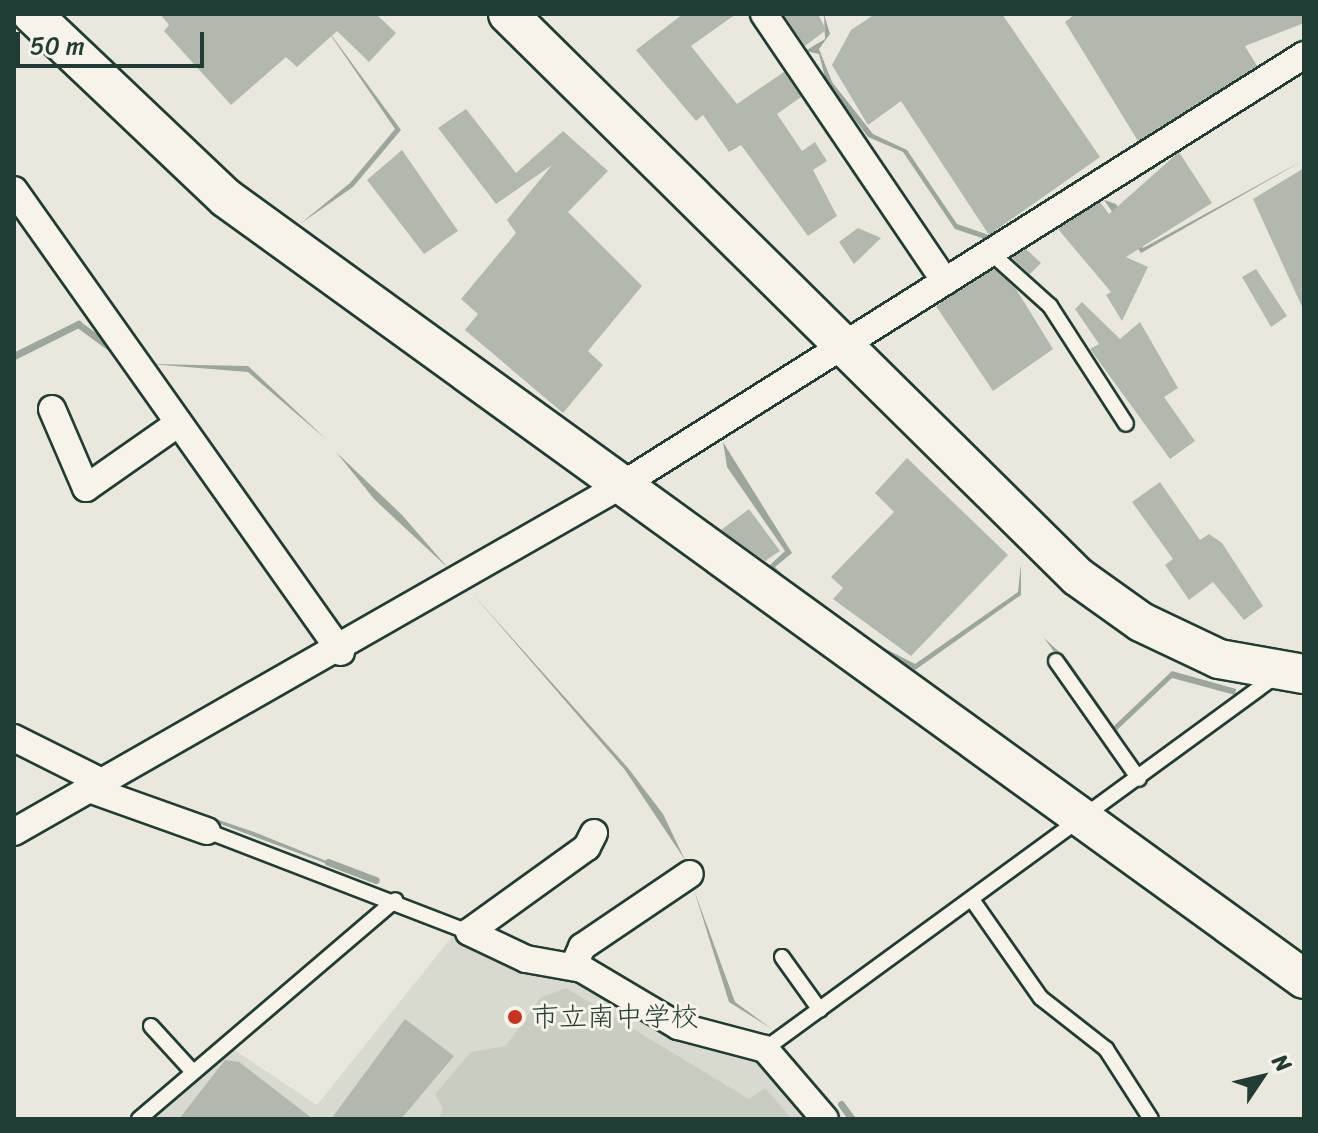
<!DOCTYPE html>
<html>
<head>
<meta charset="utf-8">
<style>
  body { margin:0 }
  #map { position:relative; width:1318px; height:1133px; overflow:hidden; background:#eae8dd; font-family:Sriracha,"Klee One",sans-serif }
  div>[style] { position:absolute }
  [style*='--x'] { left:calc(var(--x)*1px); top:calc(var(--y)*1px); width:calc(var(--w)*1px); rotate:calc(var(--a)*1deg) }
  .built>* { inset:0; background:#d9dacf }
  .green>* { inset:0; background:#c8ccc1 }
  .water>* { inset:0; background:#9ca69c }
  .stream>* { height:7px; margin:-3.5px; padding:0 3.5px; transform-origin:3.5px; border-radius:3.5px; background:#9ca69c }
  .building>* { inset:0; background:#b2b8ae }
  .roads { filter:drop-shadow(2px 0 #1f3d34) drop-shadow(-2px 0 #1f3d34) drop-shadow(0 2px #1f3d34) drop-shadow(0 -2px #1f3d34) }
  .lane>* { height:14px; margin:-7px; padding:0 7px; transform-origin:7px; border-radius:7px; background:#f7f3e8 }
  .street>* { height:26px; margin:-13px; padding:0 13px; transform-origin:13px; border-radius:13px; background:#f7f3e8 }
  .secondary>* { height:38px; margin:-19px; padding:0 19px; transform-origin:19px; border-radius:19px; background:#f7f3e8 }
  .dots>* { width:22px; height:22px; translate:-50% -50%; box-sizing:border-box; border:4px solid #f7f3e8; border-radius:50% }
  span { translate:-50% -50%; white-space:nowrap; text-align:center; line-height:1.15; -webkit-text-stroke:6px #f7f3e8; paint-order:stroke }
  .poi-label { font-size:28px; color:#1f3d34 }
  .left { translate:0 -50%; text-align:left }
  .frame { position:absolute; inset:0; border:16px solid #1f3d34; pointer-events:none }
  .north { position:absolute; left:1222px; top:1037px; width:80px; height:80px; -webkit-text-stroke:6px #f7f3e8; paint-order:stroke; rotate:55deg; font-size:22px; font-weight:700; line-height:32px; text-align:center; color:#1f3d34 }
  .north::after { content:''; display:block; margin:auto; width:28px; height:36px; background:#1f3d34; clip-path:polygon(50% 0,100% 100%,50% 72%,0 100%) }
  .scale { position:absolute; left:16px; top:32px; width:188px; height:36px; box-sizing:border-box; border:4px solid #1f3d34; border-top:0; padding-left:10px; font-size:24px; line-height:28px; white-space:nowrap; color:#1f3d34; -webkit-text-stroke:6px #f7f3e8; paint-order:stroke }
</style>
</head>
<body>
<div id="map">
  <div class="built">
    <i style="clip-path:polygon(455px 933px,767px 1063px,815px 1119px,150px 1119px,233px 1049px,317px 1105px)"></i>
  </div>
  <div class="green">
    <i style="clip-path:polygon(566px 988px,749px 1099px,765px 1088px,792px 1119px,438px 1119px,443px 1109px,435px 1094px,471px 1052px,506px 1046px,540px 998px)"></i>
  </div>
  <div class="water">
    <i style="clip-path:polygon(824px 14px,830px 34px,819px 49px,832px 82px,873px 134px,907px 150px,957px 224px,989px 235px,1069px 190px,988px 240px,955px 229px,903px 152px,868px 137px,826px 81px,819px 54px,805px 51px,825px 39px)"></i>
    <i style="clip-path:polygon(321px 21px,401px 130px,353px 187px,300px 224px,350px 183px,395px 129px)"></i>
    <i style="clip-path:polygon(1304px 160px,1141px 253px,1104px 200px,1116px 204px,1143px 248px)"></i>
    <i style="clip-path:polygon(150px 364px,248px 366px,327px 440px,248px 372px)"></i>
    <i style="clip-path:polygon(723px 442px,792px 553px,775px 567px,789px 581px,769px 566px,785px 551px,727px 467px)"></i>
    <i style="clip-path:polygon(336px 452px,402px 515px,449px 569px,375px 500px)"></i>
    <i style="clip-path:polygon(1021px 564px,1021px 595px,915px 670px,882px 647px,915px 664px,1018px 592px)"></i>
    <i style="clip-path:polygon(472px 593px,628px 768px,663px 814px,685px 860px,625px 770px)"></i>
    <i style="clip-path:polygon(1044px 638px,1067px 659px,1114px 726px,1172px 671px,1236px 689px,1235px 695px,1172px 678px,1117px 730px,1132px 757px)"></i>
    <i style="clip-path:polygon(119px 786px,254px 832px,334px 864px,333px 866px)"></i>
    <i style="clip-path:polygon(694px 890px,735px 1002px,772px 1029px,729px 1002px)"></i>
  </div>
  <div class="stream">
    <i style="--x:14;--y:356;--w:72;--a:-26.6"></i>
    <i style="--x:78;--y:324;--w:41;--a:36"></i>
    <i style="--x:328;--y:862;--w:51;--a:20.6"></i>
    <i style="--x:841;--y:1104;--w:19;--a:54"></i>
  </div>
  <div class="building">
    <i style="clip-path:polygon(160px 14px,376px 14px,396px 33px,369px 62px,337px 31px,297px 67px,286px 57px,231px 105px,164px 31px,169px 25px)"></i>
    <i style="clip-path:polygon(683px 14px,736px 14px,691px 46px,737px 104px,784px 72px,801px 97px,777px 114px,802px 151px,815px 142px,827px 161px,813px 170px,837px 216px,808px 236px,741px 145px,729px 152px,703px 115px,696px 121px,636px 50px)"></i>
    <i style="clip-path:polygon(783px 14px,818px 14px,826px 30px,805px 46px)"></i>
    <i style="clip-path:polygon(875px 14px,1002px 14px,1100px 157px,989px 235px,901px 101px,868px 125px,832px 65px,851px 30px)"></i>
    <i style="clip-path:polygon(1075px 14px,1304px 14px,1304px 23px,1245px 46px,1257px 66px,1138px 141px,1065px 22px)"></i>
    <i style="clip-path:polygon(466px 109px,516px 173px,563px 131px,608px 171px,568px 212px,642px 286px,588px 351px,603px 365px,563px 413px,465px 330px,478px 314px,461px 299px,516px 233px,507px 220px,552px 165px,496px 204px,438px 128px)"></i>
    <i style="clip-path:polygon(402px 150px,458px 231px,424px 254px,367px 180px)"></i>
    <i style="clip-path:polygon(1179px 152px,1212px 203px,1126px 257px,1148px 267px,1122px 321px,1106px 295px,1111px 292px,1058px 229px,1100px 202px,1109px 214px)"></i>
    <i style="clip-path:polygon(1304px 168px,1304px 311px,1253px 199px)"></i>
    <i style="clip-path:polygon(858px 228px,881px 238px,854px 264px,839px 242px)"></i>
    <i style="clip-path:polygon(1026px 249px,1041px 263px,1030px 274px,1012px 258px)"></i>
    <i style="clip-path:polygon(994px 269px,1016px 289px,1053px 349px,993px 391px,936px 306px)"></i>
    <i style="clip-path:polygon(1256px 269px,1287px 316px,1271px 327px,1242px 277px)"></i>
    <i style="clip-path:polygon(1082px 302px,1120px 339px,1140px 322px,1178px 388px,1164px 397px,1195px 441px,1170px 459px,1090px 349px,1099px 344px,1075px 309px)"></i>
    <i style="clip-path:polygon(907px 458px,1008px 555px,911px 656px,833px 599px,843px 588px,831px 577px,894px 512px,875px 493px)"></i>
    <i style="clip-path:polygon(1160px 482px,1200px 540px,1209px 534px,1222px 543px,1263px 606px,1244px 620px,1213px 582px,1189px 600px,1165px 565px,1173px 559px,1132px 502px)"></i>
    <i style="clip-path:polygon(749px 509px,780px 551px,765px 561px,721px 530px)"></i>
    <i style="clip-path:polygon(405px 1019px,454px 1056px,401px 1119px,331px 1119px)"></i>
    <i style="clip-path:polygon(225px 1060px,239px 1062px,313px 1119px,179px 1119px)"></i>
  </div>
  <div class="roads">
    <div class="lane">
      <i style="--x:991;--y:253;--w:79;--a:41.9"></i>
      <i style="--x:1050;--y:306;--w:140;--a:57.2"></i>
      <i style="--x:1056;--y:661;--w:144;--a:54.9"></i>
      <i style="--x:207;--y:831;--w:281;--a:21.1"></i>
      <i style="--x:973;--y:901;--w:118;--a:55"></i>
      <i style="--x:1041;--y:998;--w:83;--a:38.1"></i>
      <i style="--x:1106;--y:1049;--w:83;--a:57.3"></i>
      <i style="--x:782;--y:957;--w:65;--a:54.4"></i>
      <i style="--x:151;--y:1026;--w:62;--a:47.6"></i>
      <i style="--x:765;--y:1049;--w:633;--a:-36.13"></i>
      <i style="--x:139;--y:1119;--w:337;--a:-40.5"></i>
    </div>
    <div class="street">
      <i style="--x:764;--y:14;--w:323;--a:55.9"></i>
      <i style="--x:14;--y:190;--w:566;--a:54.71"></i>
      <i style="--x:52;--y:409;--w:86;--a:66.7"></i>
      <i style="--x:86;--y:488;--w:113;--a:-35"></i>
      <i style="--x:14;--y:738;--w:98;--a:26.6"></i>
      <i style="--x:89;--y:789;--w:125;--a:19.6"></i>
      <i style="--x:14;--y:832;--w:704;--a:-29.73"></i>
      <i style="--x:625;--y:483;--w:803;--a:-32.22"></i>
      <i style="--x:594;--y:833;--w:16;--a:117"></i>
      <i style="--x:587;--y:847;--w:145;--a:144.2"></i>
      <i style="--x:469;--y:932;--w:63;--a:25.3"></i>
      <i style="--x:526;--y:959;--w:57;--a:10.1"></i>
      <i style="--x:582;--y:969;--w:112;--a:30.7"></i>
      <i style="--x:678;--y:1026;--w:90;--a:14.8"></i>
      <i style="--x:765;--y:1049;--w:92;--a:49.4"></i>
      <i style="--x:574;--y:965;--w:20;--a:-66"></i>
      <i style="--x:582;--y:947;--w:130;--a:-34.1"></i>
    </div>
    <div class="secondary">
      <i style="--x:32;--y:14;--w:267;--a:43.5"></i>
      <i style="--x:226;--y:198;--w:1331;--a:35.92"></i>
      <i style="--x:508;--y:14;--w:801;--a:44.65"></i>
      <i style="--x:1078;--y:577;--w:77;--a:35.5"></i>
      <i style="--x:1141;--y:622;--w:86;--a:25.4"></i>
      <i style="--x:1219;--y:659;--w:86;--a:10"></i>
    </div>
  </div>
  <div class="dots">
    <i style="left:515px;top:1017px;background:#c8321e"></i>
  </div>
  <div class="poi-label">
    <span class="left" style="left:531px;top:1017px">市立南中学校</span>
  </div>
  <div class="frame"></div>
  <div class="north">N</div>
  <div class="scale">50 m</div>
</div>
</body>
</html>
